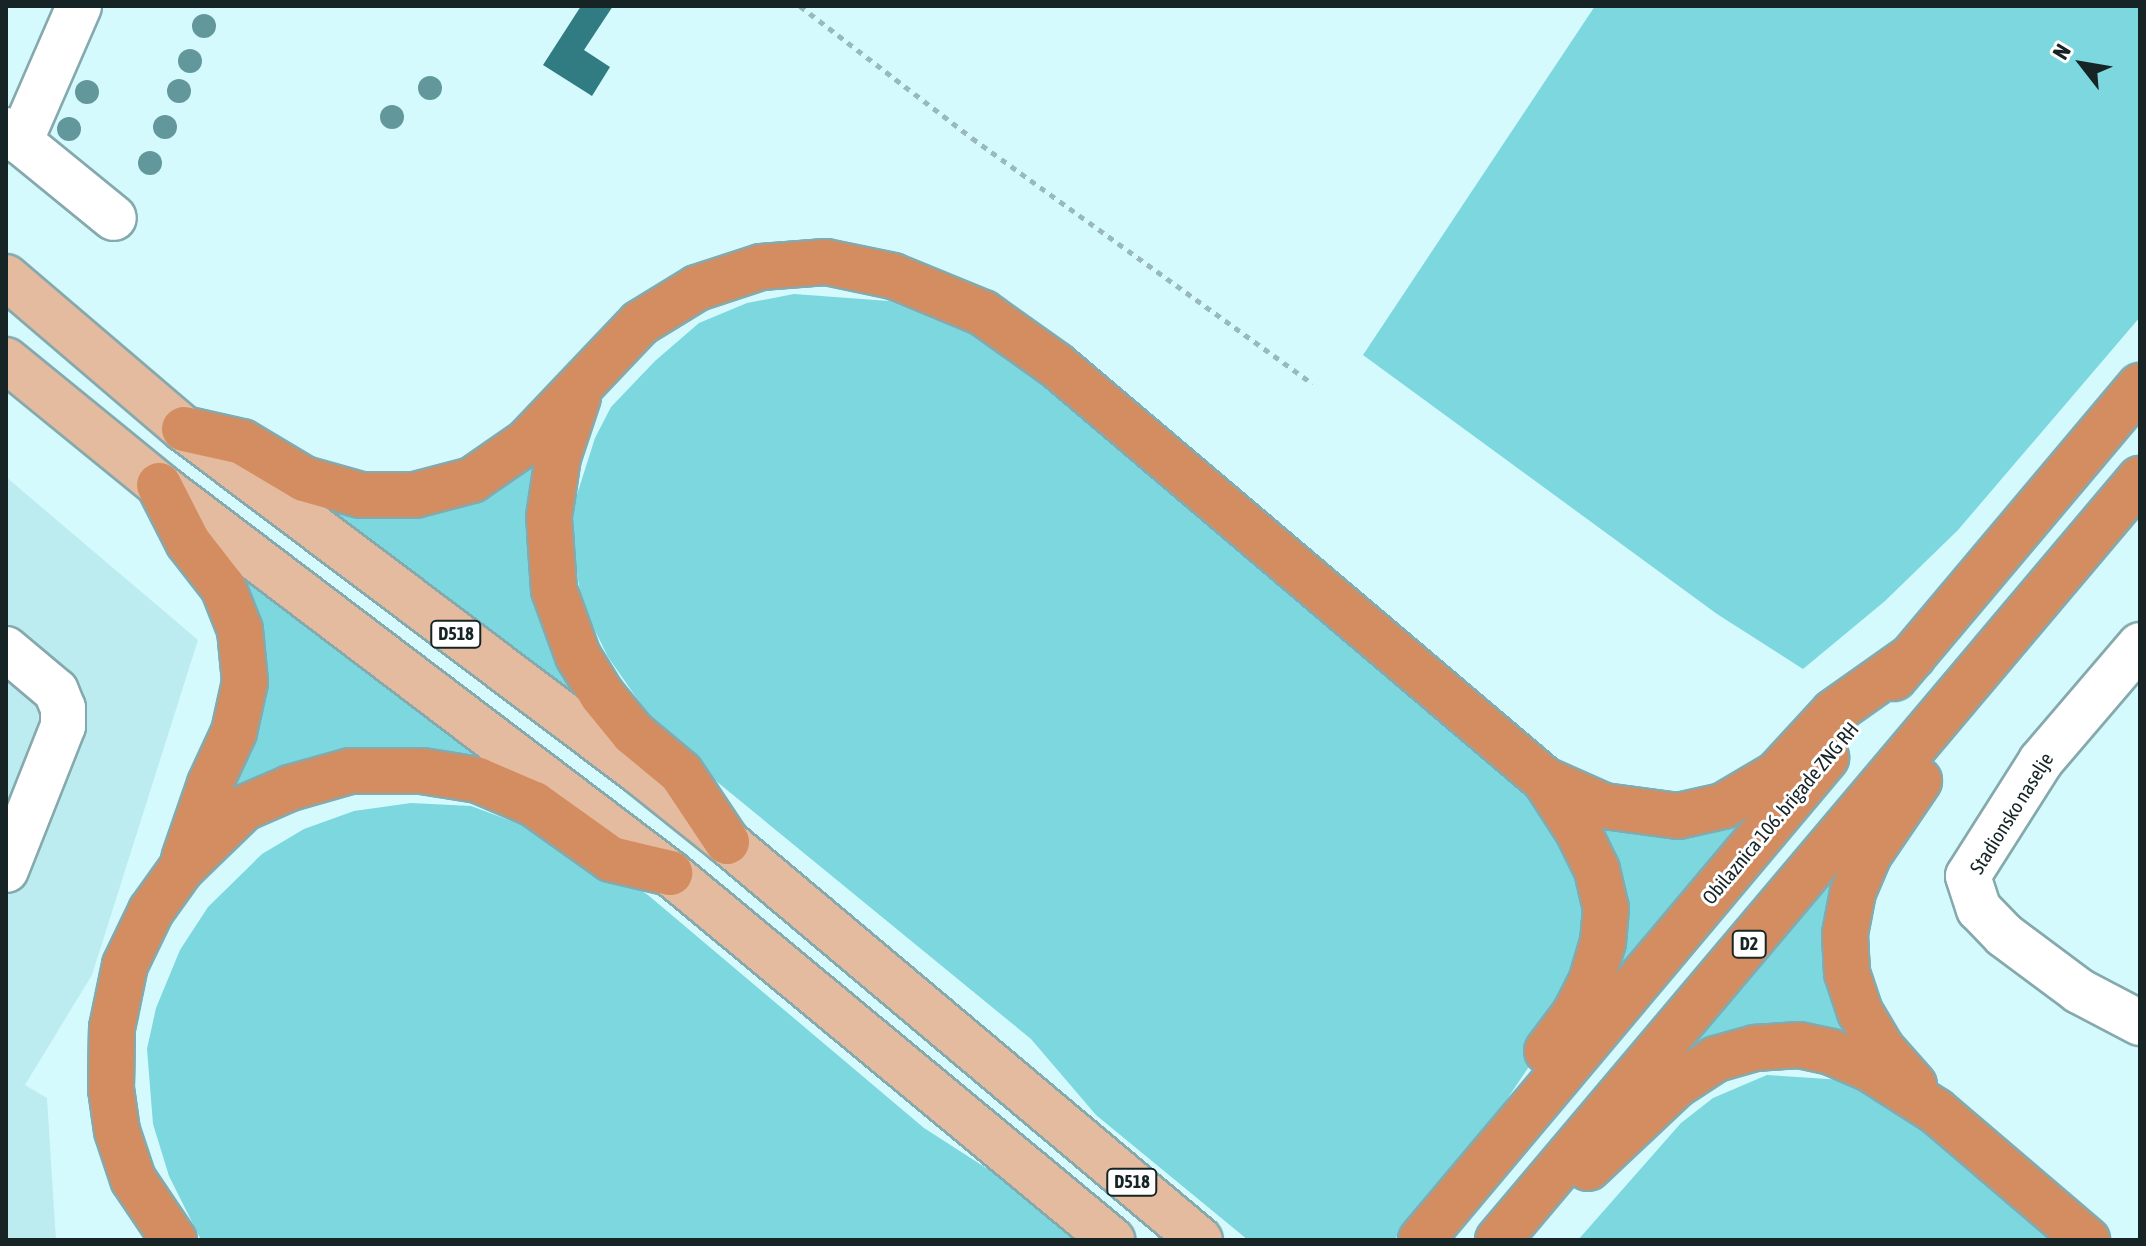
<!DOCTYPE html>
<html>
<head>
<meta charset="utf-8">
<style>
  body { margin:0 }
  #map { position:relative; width:2146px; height:1246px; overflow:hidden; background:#d4fafd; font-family:"Asap Condensed",sans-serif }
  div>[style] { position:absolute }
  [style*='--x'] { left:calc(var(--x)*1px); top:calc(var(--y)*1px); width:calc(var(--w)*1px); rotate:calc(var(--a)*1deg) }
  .built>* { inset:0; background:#bdecf0 }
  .green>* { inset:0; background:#7cd7de }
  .building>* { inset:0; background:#317c82 }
  .path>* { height:5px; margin-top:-2.5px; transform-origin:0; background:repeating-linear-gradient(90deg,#9ab9bc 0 6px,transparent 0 12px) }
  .roads { filter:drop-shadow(2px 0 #85a9ac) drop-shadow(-2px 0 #85a9ac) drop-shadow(0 2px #85a9ac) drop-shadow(0 -2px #85a9ac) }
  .minor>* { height:44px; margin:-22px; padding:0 22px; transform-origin:22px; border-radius:22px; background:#fff }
  .major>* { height:44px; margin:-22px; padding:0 22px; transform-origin:22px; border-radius:22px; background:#e5bba0 }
  .highway>* { height:44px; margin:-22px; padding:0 22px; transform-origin:22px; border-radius:22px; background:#d48d60 }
  .trees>* { width:24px; height:24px; margin:-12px; border-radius:50%; background:#62989c }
  span { translate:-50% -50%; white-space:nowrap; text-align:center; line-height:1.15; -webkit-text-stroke:6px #fff; paint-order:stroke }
  .shield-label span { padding:2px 6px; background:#fff; border:2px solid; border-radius:6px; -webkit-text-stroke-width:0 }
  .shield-label { font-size:18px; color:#162426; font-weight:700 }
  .street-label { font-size:20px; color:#162426 }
  .frame { position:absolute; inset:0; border:8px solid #162426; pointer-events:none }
  .north { position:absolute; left:2042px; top:24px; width:80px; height:80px; -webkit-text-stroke:6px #fff; paint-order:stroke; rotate:301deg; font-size:22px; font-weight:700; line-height:32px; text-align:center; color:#162426 }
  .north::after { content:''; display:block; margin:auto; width:28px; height:36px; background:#162426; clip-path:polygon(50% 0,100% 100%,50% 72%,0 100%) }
</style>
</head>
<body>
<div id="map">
  <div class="built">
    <i style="clip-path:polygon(6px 477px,198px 640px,92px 975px,25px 1085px,47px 1098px,56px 1240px,6px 1240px)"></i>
  </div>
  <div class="green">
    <i style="clip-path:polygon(1595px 6px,2140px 6px,2140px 317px,1958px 530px,1885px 601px,1803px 669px,1717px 614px,1363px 355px)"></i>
    <i style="clip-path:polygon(794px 294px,889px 301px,973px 335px,1020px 363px,1526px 784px,1595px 901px,1571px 1004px,1485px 1132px,1394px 1240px,1248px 1240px,1096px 1115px,1031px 1039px,666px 740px,608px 657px,582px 604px,574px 554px,574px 504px,595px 438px,611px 407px,655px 361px,699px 323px,747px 303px)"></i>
    <i style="clip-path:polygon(547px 442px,530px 491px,525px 526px,534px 587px,589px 715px,311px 505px)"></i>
    <i style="clip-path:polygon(237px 562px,499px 759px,222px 796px)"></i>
    <i style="clip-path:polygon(411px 803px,471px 806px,530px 828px,579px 851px,648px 895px,924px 1128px,1039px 1202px,1089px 1240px,201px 1240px,169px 1176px,153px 1124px,147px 1049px,156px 1008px,180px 950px,208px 907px,262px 854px,304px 829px,354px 811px)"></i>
    <i style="clip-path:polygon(1748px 810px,1758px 816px,1616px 988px,1596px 815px)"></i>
    <i style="clip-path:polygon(1833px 871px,1843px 878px,1851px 1044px,1771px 1026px,1733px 1031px,1699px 1048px,1689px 1042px)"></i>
    <i style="clip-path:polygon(1767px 1075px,1858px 1081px,1891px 1101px,2061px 1240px,1578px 1240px,1681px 1123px,1713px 1098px)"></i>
  </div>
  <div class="building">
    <i style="clip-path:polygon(581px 6px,613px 6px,584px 50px,610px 67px,592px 96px,543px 65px)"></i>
  </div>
  <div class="path">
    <i style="--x:800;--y:6;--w:217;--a:37.5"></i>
    <i style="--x:972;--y:138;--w:420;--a:35.8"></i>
  </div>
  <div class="roads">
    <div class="minor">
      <i style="--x:6;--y:130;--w:139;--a:39.2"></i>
      <i style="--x:20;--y:142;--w:148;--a:-66.5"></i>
      <i style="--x:2140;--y:645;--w:153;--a:130.5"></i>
      <i style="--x:2041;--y:761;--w:136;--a:122.4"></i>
      <i style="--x:1968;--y:876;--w:35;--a:72"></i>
      <i style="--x:1979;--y:909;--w:36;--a:46"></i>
      <i style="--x:2004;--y:935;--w:94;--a:36.7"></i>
      <i style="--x:2079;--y:991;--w:69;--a:27.7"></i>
      <i style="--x:6;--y:649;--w:65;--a:40"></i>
      <i style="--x:56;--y:691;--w:18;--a:68"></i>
      <i style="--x:63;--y:708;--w:18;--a:90"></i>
      <i style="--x:63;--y:726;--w:155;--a:111.6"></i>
    </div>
    <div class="major">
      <i style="--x:6;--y:277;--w:234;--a:40.5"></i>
      <i style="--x:184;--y:429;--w:572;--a:36.97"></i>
      <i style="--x:641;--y:773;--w:110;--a:38.7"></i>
      <i style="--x:727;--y:842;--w:618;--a:40.08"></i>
      <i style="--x:6;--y:360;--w:198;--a:39.2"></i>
      <i style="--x:159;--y:485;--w:642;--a:37.21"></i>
      <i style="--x:670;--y:873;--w:575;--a:39.7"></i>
    </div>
    <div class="highway">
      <i style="--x:578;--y:397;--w:63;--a:108.4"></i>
      <i style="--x:558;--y:457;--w:61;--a:98.5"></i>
      <i style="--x:549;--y:517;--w:73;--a:86.1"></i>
      <i style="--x:554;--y:590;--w:70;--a:70"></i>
      <i style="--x:578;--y:656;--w:46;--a:58.4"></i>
      <i style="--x:602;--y:695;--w:49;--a:50.8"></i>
      <i style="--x:633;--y:733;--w:62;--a:39.8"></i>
      <i style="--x:681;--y:773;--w:83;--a:56.3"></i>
      <i style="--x:184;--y:429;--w:59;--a:12.6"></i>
      <i style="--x:242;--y:442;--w:72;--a:30.8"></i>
      <i style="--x:304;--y:479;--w:59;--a:15.7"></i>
      <i style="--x:361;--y:495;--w:54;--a:0"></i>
      <i style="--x:415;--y:495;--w:59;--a:-14.7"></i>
      <i style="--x:472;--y:480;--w:67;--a:-34.6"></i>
      <i style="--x:527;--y:442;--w:164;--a:-46.5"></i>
      <i style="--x:640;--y:323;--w:67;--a:-31.6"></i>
      <i style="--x:697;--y:288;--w:67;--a:-18.2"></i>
      <i style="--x:761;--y:267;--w:65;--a:-4.4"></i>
      <i style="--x:826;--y:262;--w:68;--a:11.8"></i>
      <i style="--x:893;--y:276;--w:97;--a:22.3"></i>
      <i style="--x:983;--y:313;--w:90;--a:35.5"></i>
      <i style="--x:1056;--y:365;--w:641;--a:40.32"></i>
      <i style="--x:1545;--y:780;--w:64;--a:23.8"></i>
      <i style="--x:1604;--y:806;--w:75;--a:7.7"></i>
      <i style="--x:1678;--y:816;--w:46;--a:-12.5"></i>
      <i style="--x:1723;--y:806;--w:63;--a:-30.7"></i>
      <i style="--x:1777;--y:774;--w:84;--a:-47.4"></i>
      <i style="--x:1834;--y:712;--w:97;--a:-35.3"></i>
      <i style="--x:159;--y:485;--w:64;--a:63"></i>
      <i style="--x:188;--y:542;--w:57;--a:52.1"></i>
      <i style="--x:223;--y:587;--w:46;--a:68.4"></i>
      <i style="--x:240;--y:630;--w:52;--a:84.5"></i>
      <i style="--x:245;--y:682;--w:51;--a:102.4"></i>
      <i style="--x:234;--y:732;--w:57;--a:114.8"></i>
      <i style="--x:210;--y:784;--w:79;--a:109.1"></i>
      <i style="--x:1894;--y:678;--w:382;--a:-49.9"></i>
      <i style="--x:1545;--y:780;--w:61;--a:57.1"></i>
      <i style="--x:1578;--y:831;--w:43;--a:64"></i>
      <i style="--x:1597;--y:870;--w:39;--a:77"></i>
      <i style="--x:1606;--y:908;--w:34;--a:95"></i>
      <i style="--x:1603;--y:942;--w:42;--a:106.7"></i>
      <i style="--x:1591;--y:982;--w:37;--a:117"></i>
      <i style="--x:1574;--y:1015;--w:45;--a:126.9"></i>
      <i style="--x:1914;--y:1085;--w:48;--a:-131.6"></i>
      <i style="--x:1882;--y:1049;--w:43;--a:-120.7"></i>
      <i style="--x:1860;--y:1012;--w:41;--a:-108.4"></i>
      <i style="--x:1847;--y:973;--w:39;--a:-93"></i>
      <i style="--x:1845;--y:934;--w:43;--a:-79.2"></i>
      <i style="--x:1853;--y:892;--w:39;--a:-67"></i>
      <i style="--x:1868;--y:856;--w:91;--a:-55.8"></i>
      <i style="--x:1588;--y:1168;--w:121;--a:-43.3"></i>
      <i style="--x:1676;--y:1085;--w:48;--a:-33"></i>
      <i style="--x:1716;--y:1059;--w:41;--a:-15.8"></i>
      <i style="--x:1755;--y:1048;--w:44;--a:-3.9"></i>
      <i style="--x:1799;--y:1045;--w:33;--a:12"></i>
      <i style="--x:1831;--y:1052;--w:43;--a:23.6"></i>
      <i style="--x:1870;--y:1069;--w:78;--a:32.5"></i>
      <i style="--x:1936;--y:1111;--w:199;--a:40.5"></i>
      <i style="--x:174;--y:1240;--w:73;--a:-123.9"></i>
      <i style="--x:133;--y:1179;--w:51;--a:-108.4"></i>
      <i style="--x:117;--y:1131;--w:42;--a:-98.1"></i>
      <i style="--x:111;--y:1089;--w:61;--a:-89.1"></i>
      <i style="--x:112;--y:1028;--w:64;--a:-78.3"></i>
      <i style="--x:125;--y:965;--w:60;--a:-64.3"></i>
      <i style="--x:151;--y:911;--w:52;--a:-54.5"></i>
      <i style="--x:181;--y:869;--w:88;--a:-44.1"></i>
      <i style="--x:244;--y:808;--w:50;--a:-23.5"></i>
      <i style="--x:290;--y:788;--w:62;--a:-15.8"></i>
      <i style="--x:350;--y:771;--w:72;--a:0"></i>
      <i style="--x:422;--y:771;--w:57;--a:9.1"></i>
      <i style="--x:478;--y:780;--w:61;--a:23.2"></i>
      <i style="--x:534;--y:804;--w:95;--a:35.5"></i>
      <i style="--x:611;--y:859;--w:61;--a:13.3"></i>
      <i style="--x:1421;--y:1240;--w:630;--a:-49.96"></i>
      <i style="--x:1498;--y:1240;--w:996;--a:-49.85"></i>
    </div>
  </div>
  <div class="trees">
    <i style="left:204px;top:26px"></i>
    <i style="left:190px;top:61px"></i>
    <i style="left:430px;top:88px"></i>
    <i style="left:179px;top:91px"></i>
    <i style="left:87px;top:92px"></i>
    <i style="left:392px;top:117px"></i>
    <i style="left:165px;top:127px"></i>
    <i style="left:69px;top:129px"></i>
    <i style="left:150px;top:163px"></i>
  </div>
  <div class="shield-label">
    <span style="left:456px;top:634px">D518</span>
    <span style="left:1749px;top:944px">D2</span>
    <span style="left:1132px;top:1182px">D518</span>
  </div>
  <div class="street-label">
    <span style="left:1780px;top:813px;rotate:-50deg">Obilaznica 106. brigade ZNG RH</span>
    <span style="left:2011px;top:813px;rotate:-58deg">Stadionsko naselje</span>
  </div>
  <div class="frame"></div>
  <div class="north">N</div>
</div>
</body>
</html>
